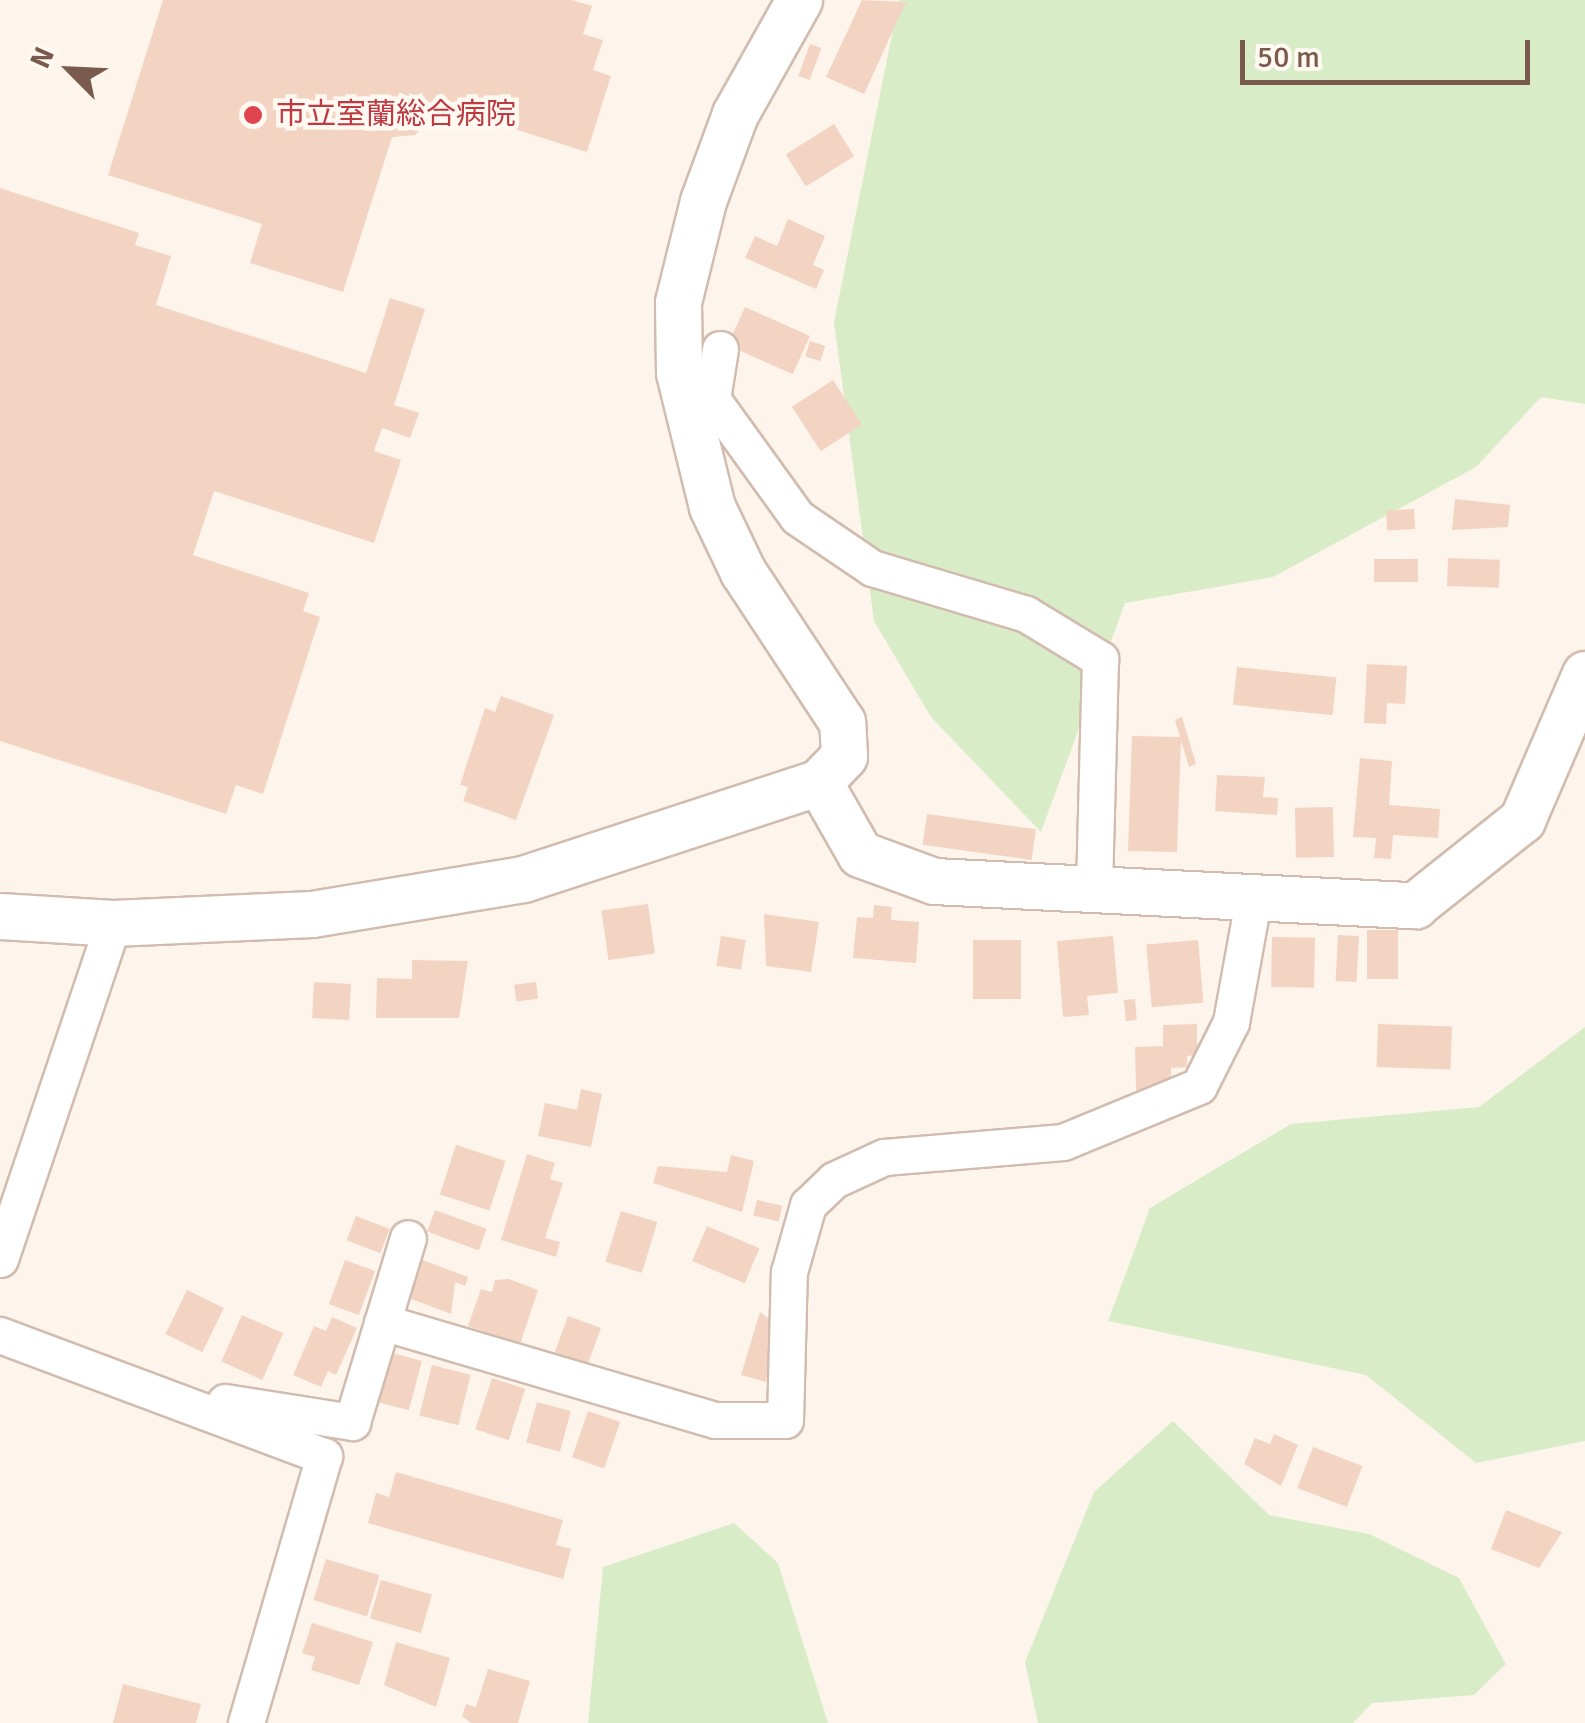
<!DOCTYPE html>
<html>
<head>
<meta charset="utf-8">
<style>
  body { margin:0 }
  #map { position:relative; width:1585px; height:1723px; overflow:hidden; background:#fdf5eb; font-family:Signika,"Noto Sans JP",sans-serif }
  div>[style] { position:absolute }
  [style*='--x'] { left:calc(var(--x)*1px); top:calc(var(--y)*1px); width:calc(var(--w)*1px); rotate:calc(var(--a)*1deg) }
  .green>* { inset:0; background:#d9ecc8 }
  .building>* { inset:0; background:#f3d3c2; transform-origin:0 0 }
  .roads { filter:drop-shadow(2px 0 #d1bcaf) drop-shadow(-2px 0 #d1bcaf) drop-shadow(0 2px #d1bcaf) drop-shadow(0 -2px #d1bcaf) }
  .minor>* { height:35px; margin:-17.5px; padding:0 17.5px; transform-origin:17.5px; border-radius:17.5px; background:#fff }
  .tertiary>* { height:45px; margin:-22.5px; padding:0 22.5px; transform-origin:22.5px; border-radius:22.5px; background:#fff }
  .dots>* { width:28px; height:28px; translate:-50% -50%; box-sizing:border-box; border:5px solid #fff9f2; border-radius:50% }
  span { translate:-50% -50%; white-space:nowrap; text-align:center; line-height:1.15; -webkit-text-stroke:9px #fff9f2; paint-order:stroke }
  .health-label { font-size:30px; color:#be3a42 }
  .left { translate:0 -50%; text-align:left }
  .north { position:absolute; left:20px; top:20px; width:100px; height:100px; -webkit-text-stroke:8px #fff9f2; paint-order:stroke; rotate:294deg; font-size:28px; font-weight:700; line-height:40px; text-align:center; color:#7a5a4c }
  .north::after { content:''; display:block; margin:auto; width:35px; height:45px; background:#7a5a4c; clip-path:polygon(50% 0,100% 100%,50% 72%,0 100%) }
  .scale { position:absolute; left:1240px; top:40px; width:290px; height:45px; box-sizing:border-box; border:5px solid #7a5a4c; border-top:0; padding-left:12px; font-size:30px; line-height:35px; white-space:nowrap; color:#7a5a4c; -webkit-text-stroke:8px #fff9f2; paint-order:stroke }
</style>
</head>
<body>
<div id="map">
  <div class="green">
    <i style="clip-path:polygon(899px 0,1585px 0,1585px 404px,1541px 397px,1476px 467px,1273px 577px,1125px 603px,1041px 832px,931px 717px,874px 621px,834px 322px)"></i>
    <i style="clip-path:polygon(1585px 1027px,1585px 1441px,1476px 1463px,1366px 1375px,1108px 1321px,1150px 1208px,1291px 1124px,1479px 1107px)"></i>
    <i style="clip-path:polygon(1173px 1421px,1269px 1515px,1369px 1534px,1459px 1578px,1506px 1664px,1474px 1695px,1372px 1703px,1353px 1723px,1038px 1723px,1025px 1662px,1094px 1492px)"></i>
    <i style="clip-path:polygon(734px 1523px,778px 1563px,828px 1723px,588px 1723px,603px 1567px)"></i>
  </div>
  <div class="building">
    <i style="clip-path:polygon(163px 0,572px 0,592px 6px,583px 34px,603px 40px,593px 70px,611px 76px,587px 152px,441px 106px,415px 135px,392px 137px,343px 292px,250px 263px,262px 224px,108px 175px)"></i>
    <i style="clip-path:polygon(862px 0,906px 2px,864px 94px,826px 77px)"></i>
    <i style="left:810px;top:44px;width:12px;height:34px;rotate:20deg"></i>
    <i style="left:834px;top:124px;width:38px;height:57px;rotate:58deg"></i>
    <i style="clip-path:polygon(0 188px,139px 233px,135px 245px,171px 256px,156px 305px,366px 373px,390px 298px,425px 309px,394px 405px,419px 413px,410px 438px,382px 428px,374px 451px,401px 460px,374px 543px,214px 491px,193px 555px,309px 593px,303px 611px,320px 617px,263px 794px,236px 785px,226px 814px,0 741px)"></i>
    <i style="clip-path:polygon(788px 219px,825px 236px,813px 265px,824px 270px,816px 289px,745px 258px,755px 236px,777px 246px)"></i>
    <i style="left:745px;top:307px;width:71px;height:42px;rotate:24deg"></i>
    <i style="left:810px;top:341px;width:16px;height:16px;rotate:18deg"></i>
    <i style="left:833px;top:380px;width:53px;height:49px;rotate:57deg"></i>
    <i style="clip-path:polygon(1455px 499px,1510px 505px,1508px 527px,1452px 530px)"></i>
    <i style="left:1414px;top:509px;width:20px;height:28px;rotate:87deg"></i>
    <i style="left:1448px;top:558px;width:52px;height:28px;rotate:2deg"></i>
    <i style="left:1418px;top:559px;width:23px;height:44px;rotate:90deg"></i>
    <i style="clip-path:polygon(1367px 664px,1407px 666px,1405px 704px,1387px 703px,1386px 724px,1364px 723px)"></i>
    <i style="left:1237px;top:667px;width:100px;height:38px;rotate:6deg"></i>
    <i style="clip-path:polygon(501px 696px,554px 715px,516px 820px,463px 801px,468px 787px,460px 785px,485px 708px,495px 712px)"></i>
    <i style="clip-path:polygon(1182px 717px,1196px 764px,1189px 767px,1181px 740px,1177px 852px,1128px 851px,1132px 736px,1180px 737px,1175px 720px)"></i>
    <i style="clip-path:polygon(1360px 758px,1392px 761px,1389px 805px,1440px 809px,1438px 838px,1393px 835px,1391px 859px,1374px 858px,1376px 838px,1353px 837px)"></i>
    <i style="clip-path:polygon(1217px 775px,1265px 777px,1263px 797px,1278px 798px,1277px 815px,1215px 811px)"></i>
    <i style="left:1333px;top:807px;width:50px;height:38px;rotate:89deg"></i>
    <i style="left:927px;top:814px;width:110px;height:31px;rotate:8deg"></i>
    <i style="left:648px;top:904px;width:50px;height:47px;rotate:82deg"></i>
    <i style="clip-path:polygon(874px 905px,892px 907px,891px 920px,919px 922px,916px 963px,853px 958px,857px 917px,873px 918px)"></i>
    <i style="clip-path:polygon(764px 914px,819px 922px,811px 972px,766px 966px)"></i>
    <i style="left:1367px;top:930px;width:31px;height:49px"></i>
    <i style="left:1338px;top:935px;width:21px;height:46px;rotate:3deg"></i>
    <i style="left:721px;top:936px;width:25px;height:30px;rotate:9deg"></i>
    <i style="clip-path:polygon(1113px 936px,1118px 993px,1087px 996px,1089px 1015px,1063px 1017px,1057px 941px)"></i>
    <i style="left:1272px;top:937px;width:43px;height:50px;rotate:1deg"></i>
    <i style="left:973px;top:940px;width:48px;height:59px"></i>
    <i style="left:1198px;top:940px;width:63px;height:52px;rotate:85deg"></i>
    <i style="clip-path:polygon(412px 960px,468px 961px,459px 1018px,376px 1018px,377px 978px,412px 979px)"></i>
    <i style="left:314px;top:982px;width:37px;height:36px;rotate:3deg"></i>
    <i style="left:536px;top:982px;width:17px;height:22px;rotate:83deg"></i>
    <i style="left:1135px;top:999px;width:21px;height:11px;rotate:85deg"></i>
    <i style="clip-path:polygon(1197px 1024px,1197px 1055px,1187px 1056px,1187px 1067px,1171px 1068px,1171px 1089px,1136px 1090px,1135px 1047px,1163px 1046px,1163px 1025px)"></i>
    <i style="left:1378px;top:1024px;width:74px;height:43px;rotate:2deg"></i>
    <i style="clip-path:polygon(581px 1089px,602px 1094px,591px 1147px,538px 1136px,545px 1103px,577px 1110px)"></i>
    <i style="left:456px;top:1145px;width:52px;height:52px;rotate:18deg"></i>
    <i style="clip-path:polygon(527px 1154px,555px 1163px,550px 1179px,563px 1183px,545px 1238px,560px 1242px,556px 1257px,501px 1240px)"></i>
    <i style="clip-path:polygon(731px 1155px,754px 1161px,742px 1212px,653px 1183px,658px 1166px,727px 1172px)"></i>
    <i style="left:757px;top:1200px;width:26px;height:16px;rotate:13deg"></i>
    <i style="left:435px;top:1210px;width:55px;height:23px;rotate:20deg"></i>
    <i style="left:621px;top:1211px;width:38px;height:53px;rotate:17deg"></i>
    <i style="left:356px;top:1216px;width:36px;height:26px;rotate:21deg"></i>
    <i style="left:707px;top:1226px;width:57px;height:38px;rotate:23deg"></i>
    <i style="clip-path:polygon(420px 1259px,468px 1277px,465px 1286px,455px 1282px,451px 1314px,406px 1297px)"></i>
    <i style="left:345px;top:1260px;width:32px;height:47px;rotate:20deg"></i>
    <i style="clip-path:polygon(509px 1279px,538px 1290px,520px 1344px,468px 1326px,481px 1289px,492px 1292px,495px 1280px)"></i>
    <i style="left:187px;top:1290px;width:41px;height:49px;rotate:26deg"></i>
    <i style="clip-path:polygon(760px 1312px,782px 1329px,766px 1382px,741px 1375px)"></i>
    <i style="left:242px;top:1315px;width:45px;height:51px;rotate:24deg"></i>
    <i style="left:568px;top:1316px;width:35px;height:40px;rotate:20deg"></i>
    <i style="clip-path:polygon(332px 1317px,357px 1328px,336px 1375px,328px 1371px,321px 1387px,293px 1375px,314px 1326px,326px 1331px)"></i>
    <i style="left:392px;top:1353px;width:31px;height:51px;rotate:15deg"></i>
    <i style="left:432px;top:1365px;width:40px;height:52px;rotate:14deg"></i>
    <i style="left:492px;top:1378px;width:35px;height:54px;rotate:18deg"></i>
    <i style="left:537px;top:1402px;width:35px;height:42px;rotate:15deg"></i>
    <i style="left:588px;top:1411px;width:34px;height:49px;rotate:19deg"></i>
    <i style="clip-path:polygon(1274px 1434px,1298px 1445px,1281px 1486px,1244px 1464px,1255px 1438px,1270px 1444px)"></i>
    <i style="left:1313px;top:1447px;width:53px;height:44px;rotate:21deg"></i>
    <i style="clip-path:polygon(396px 1472px,563px 1520px,556px 1545px,571px 1549px,563px 1579px,368px 1523px,376px 1493px,389px 1497px)"></i>
    <i style="clip-path:polygon(1506px 1510px,1562px 1532px,1539px 1568px,1491px 1549px)"></i>
    <i style="left:326px;top:1559px;width:56px;height:43px;rotate:17deg"></i>
    <i style="left:381px;top:1580px;width:53px;height:40px;rotate:16deg"></i>
    <i style="clip-path:polygon(312px 1623px,373px 1642px,359px 1685px,311px 1670px,315px 1657px,302px 1653px)"></i>
    <i style="clip-path:polygon(396px 1642px,450px 1658px,436px 1707px,384px 1685px)"></i>
    <i style="clip-path:polygon(488px 1669px,530px 1681px,518px 1723px,471px 1723px,462px 1716px,466px 1704px,476px 1707px)"></i>
    <i style="clip-path:polygon(123px 1684px,201px 1704px,196px 1723px,113px 1723px)"></i>
  </div>
  <div class="roads">
    <div class="minor">
      <i style="--x:720;--y:349;--w:51;--a:99.1"></i>
      <i style="--x:712;--y:399;--w:145;--a:54.2"></i>
      <i style="--x:797;--y:517;--w:91;--a:34.2"></i>
      <i style="--x:872;--y:568;--w:161;--a:16.6"></i>
      <i style="--x:1026;--y:614;--w:87;--a:31.3"></i>
      <i style="--x:1100;--y:659;--w:229;--a:91.5"></i>
      <i style="--x:0;--y:1259;--w:354;--a:-71.4"></i>
      <i style="--x:382;--y:1322;--w:347;--a:16.4"></i>
      <i style="--x:715;--y:1420;--w:70;--a:0"></i>
      <i style="--x:785;--y:1420;--w:148;--a:-88.5"></i>
      <i style="--x:789;--y:1272;--w:70;--a:-74.2"></i>
      <i style="--x:808;--y:1205;--w:36;--a:-44"></i>
      <i style="--x:834;--y:1180;--w:55;--a:-24.7"></i>
      <i style="--x:884;--y:1157;--w:180;--a:-4.8"></i>
      <i style="--x:1063;--y:1142;--w:147;--a:-22.4"></i>
      <i style="--x:1199;--y:1086;--w:72;--a:-63.4"></i>
      <i style="--x:1231;--y:1022;--w:128;--a:-79.7"></i>
      <i style="--x:0;--y:1335;--w:346;--a:20.5"></i>
      <i style="--x:324;--y:1456;--w:278;--a:106.3"></i>
      <i style="--x:225;--y:1402;--w:129;--a:8.9"></i>
      <i style="--x:352;--y:1422;--w:192;--a:-73.1"></i>
    </div>
    <div class="tertiary">
      <i style="--x:819;--y:782;--w:83;--a:60.3"></i>
      <i style="--x:860;--y:854;--w:79;--a:20"></i>
      <i style="--x:934;--y:881;--w:482;--a:2.9"></i>
      <i style="--x:1415;--y:905;--w:137;--a:-38.5"></i>
      <i style="--x:1522;--y:820;--w:159;--a:-66.7"></i>
      <i style="--x:0;--y:916;--w:113;--a:3.5"></i>
      <i style="--x:113;--y:923;--w:199;--a:-2.6"></i>
      <i style="--x:312;--y:914;--w:214;--a:-9.4"></i>
      <i style="--x:523;--y:879;--w:311;--a:-18.1"></i>
      <i style="--x:819;--y:782;--w:36;--a:-46"></i>
      <i style="--x:844;--y:756;--w:34;--a:-93"></i>
      <i style="--x:842;--y:722;--w:180;--a:-123.4"></i>
      <i style="--x:743;--y:572;--w:72;--a:-115.5"></i>
      <i style="--x:712;--y:507;--w:138;--a:-103.8"></i>
      <i style="--x:679;--y:373;--w:71;--a:-90.8"></i>
      <i style="--x:678;--y:302;--w:104;--a:-76.1"></i>
      <i style="--x:703;--y:201;--w:93;--a:-69.8"></i>
      <i style="--x:735;--y:114;--w:131;--a:-60.7"></i>
    </div>
  </div>
  <div class="dots">
    <i style="left:253px;top:115px;background:#e0444e"></i>
  </div>
  <div class="health-label">
    <span class="left" style="left:276px;top:115px">市立室蘭総合病院</span>
  </div>
  <div class="north">N</div>
  <div class="scale">50 m</div>
</div>
</body>
</html>
